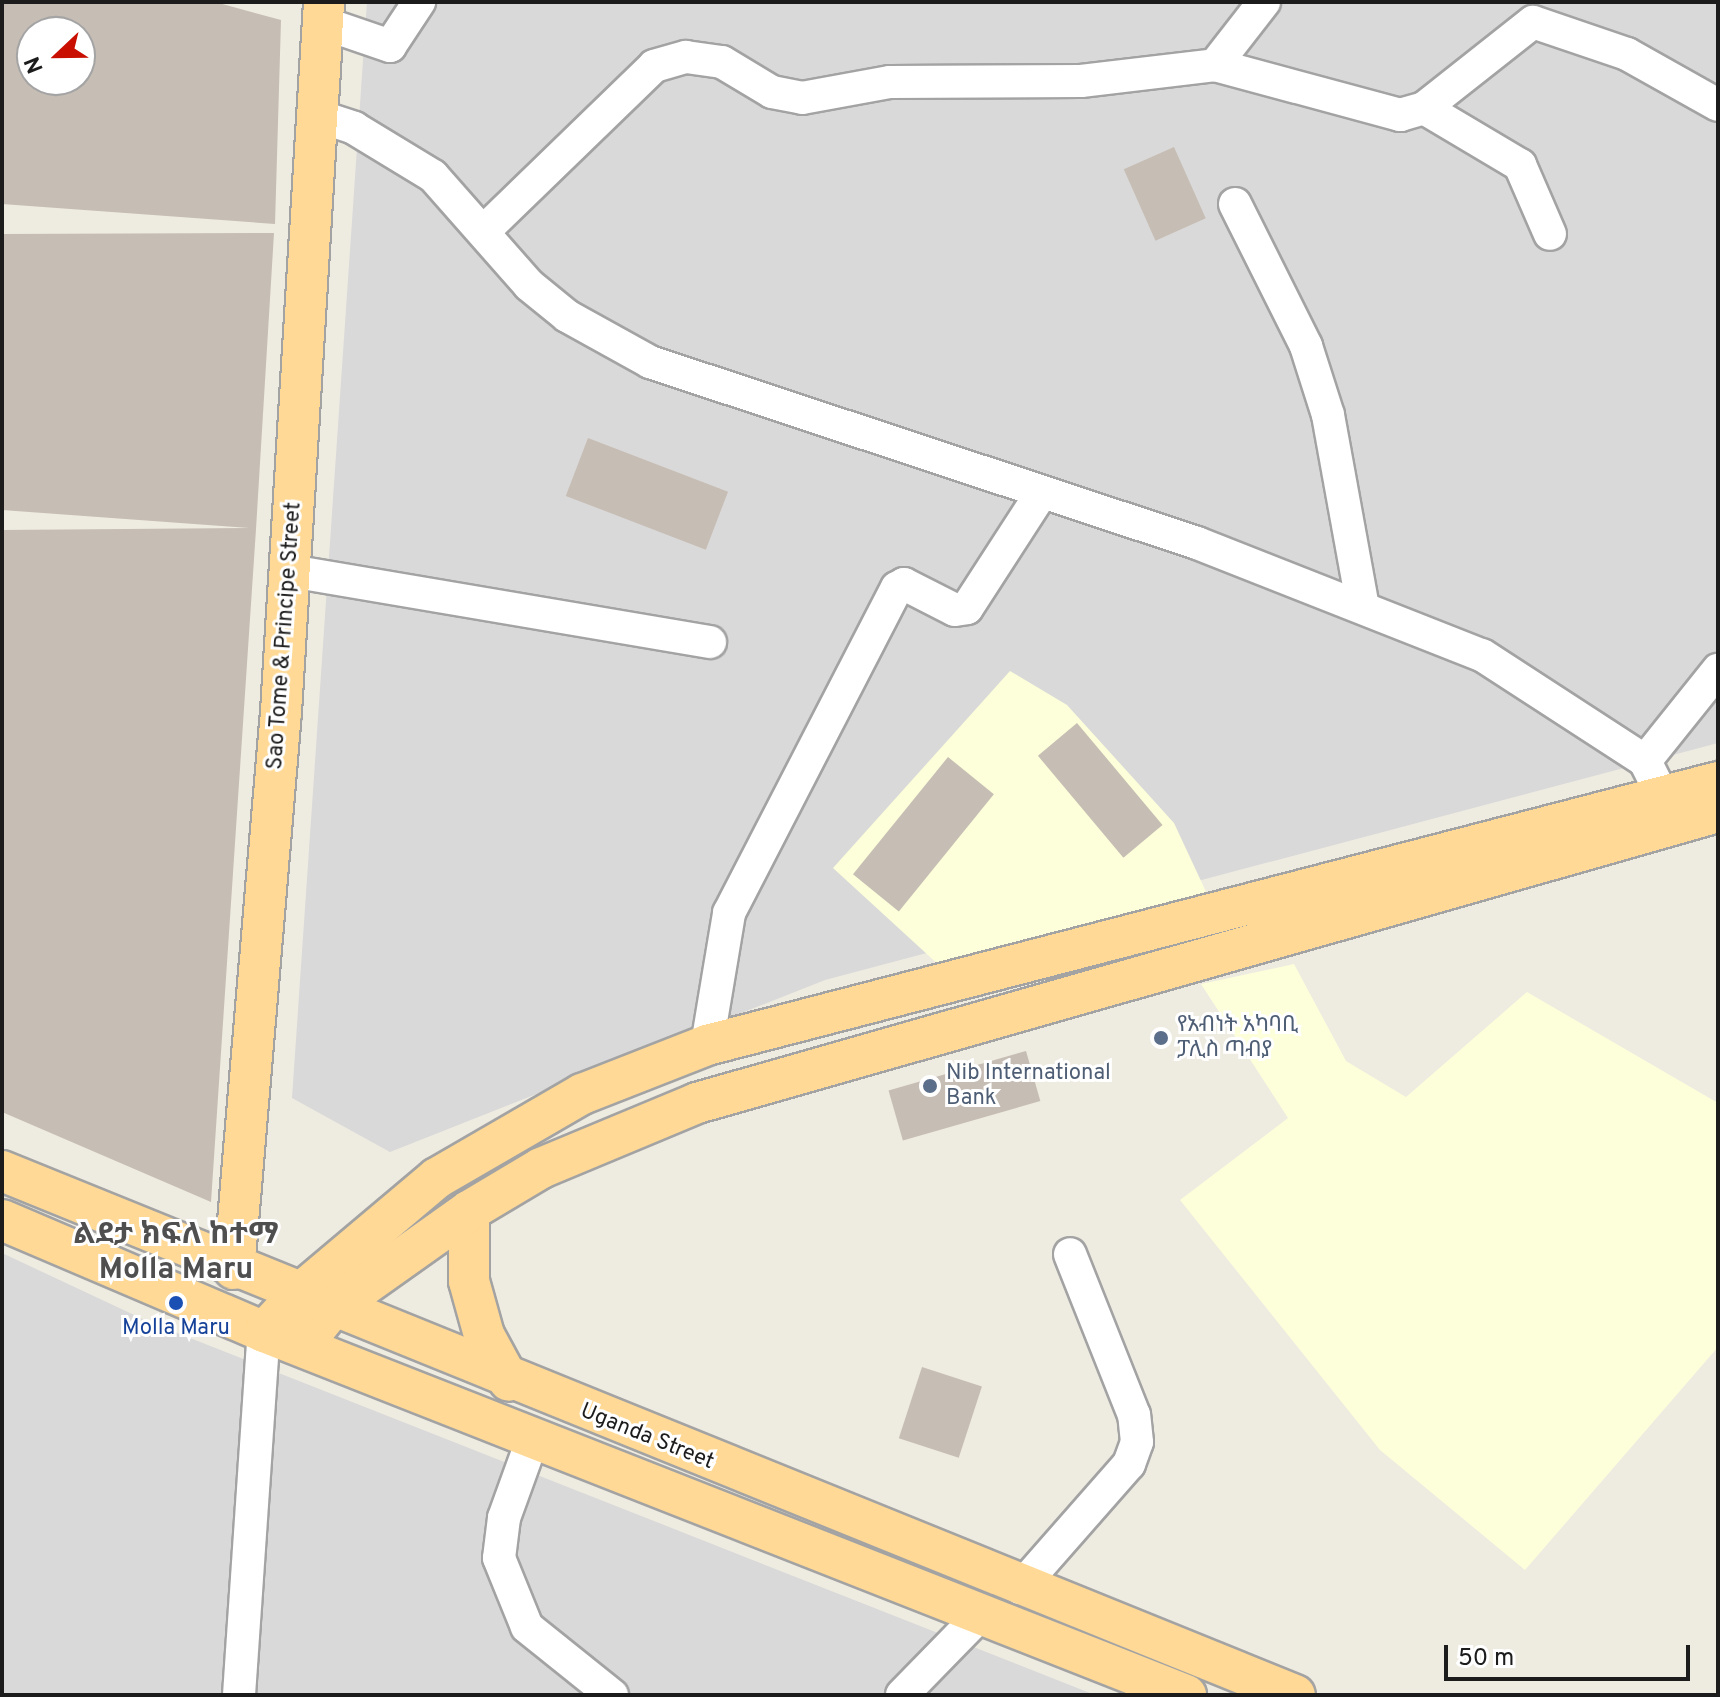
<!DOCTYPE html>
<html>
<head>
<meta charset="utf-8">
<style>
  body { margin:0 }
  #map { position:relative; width:1720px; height:1697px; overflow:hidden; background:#eeebe1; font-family:Overpass,"Noto Sans Ethiopic",sans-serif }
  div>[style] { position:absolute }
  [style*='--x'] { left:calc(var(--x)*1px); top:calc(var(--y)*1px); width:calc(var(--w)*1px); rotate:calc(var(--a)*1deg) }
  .residential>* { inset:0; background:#dad9d9 }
  .education>* { inset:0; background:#fcffd9 }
  .building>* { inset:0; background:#c6bdb4; transform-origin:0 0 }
  .roads { filter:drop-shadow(2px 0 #a3a3a3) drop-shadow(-2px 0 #a3a3a3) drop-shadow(0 2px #a3a3a3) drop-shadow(0 -2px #a3a3a3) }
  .minor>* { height:32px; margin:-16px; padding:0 16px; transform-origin:16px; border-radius:16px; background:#fff }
  .major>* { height:40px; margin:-20px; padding:0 20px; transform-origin:20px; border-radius:20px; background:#ffd995 }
  .dots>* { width:22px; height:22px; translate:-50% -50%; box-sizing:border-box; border:4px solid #fff; border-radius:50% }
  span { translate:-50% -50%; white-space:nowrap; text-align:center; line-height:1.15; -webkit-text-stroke:6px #fff; paint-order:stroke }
  .street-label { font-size:22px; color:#1c1c1c }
  .service-label { font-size:22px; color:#4e5e75 }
  .left { translate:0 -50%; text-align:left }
  .transit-label { font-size:22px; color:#164399 }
  .district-label { font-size:30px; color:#4f4f4f; font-weight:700 }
  .frame { position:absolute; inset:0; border:4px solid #1c1c1c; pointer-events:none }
  .north { position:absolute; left:16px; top:16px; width:80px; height:80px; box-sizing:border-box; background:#fff; border:2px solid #a4a4a4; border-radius:50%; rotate:248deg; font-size:22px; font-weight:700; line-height:32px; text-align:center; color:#1c1c1c }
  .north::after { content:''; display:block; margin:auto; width:28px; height:36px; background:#c80f00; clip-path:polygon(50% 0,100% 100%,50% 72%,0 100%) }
  .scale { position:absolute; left:1444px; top:1645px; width:246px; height:36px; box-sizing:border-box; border:4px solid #1c1c1c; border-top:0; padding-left:10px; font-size:24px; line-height:28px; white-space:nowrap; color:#1c1c1c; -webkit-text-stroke:6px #fff; paint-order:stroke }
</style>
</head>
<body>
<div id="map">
  <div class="residential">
    <i style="clip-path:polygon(367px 2px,1718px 2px,1718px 743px,825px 980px,390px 1152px,292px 1098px)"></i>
    <i style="clip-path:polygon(2px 1253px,147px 1321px,1095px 1695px,2px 1695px)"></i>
  </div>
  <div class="education">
    <i style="clip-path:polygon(1010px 671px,1067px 705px,1174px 823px,1208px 896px,941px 967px,833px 868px)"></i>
    <i style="clip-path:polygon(1294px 964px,1346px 1061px,1406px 1097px,1527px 992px,1718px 1103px,1718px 1347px,1525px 1570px,1380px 1450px,1180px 1200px,1288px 1118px,1201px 984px)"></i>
  </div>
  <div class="building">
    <i style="clip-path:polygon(evenodd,2px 2px,215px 2px,281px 20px,275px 224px,2px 204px,2px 2px,32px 32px,80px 32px,80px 80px,32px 80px,32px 32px)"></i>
    <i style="left:1174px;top:147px;width:78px;height:55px;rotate:66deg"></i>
    <i style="clip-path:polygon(274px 233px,256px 529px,211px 1202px,2px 1112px,2px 530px,249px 528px,2px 510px,2px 234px)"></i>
    <i style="left:588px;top:438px;width:150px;height:62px;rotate:21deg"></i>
    <i style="left:1077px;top:723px;width:133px;height:51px;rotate:50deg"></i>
    <i style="left:948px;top:757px;width:59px;height:151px;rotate:39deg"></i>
    <i style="left:1026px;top:1051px;width:52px;height:143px;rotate:74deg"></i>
    <i style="left:922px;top:1367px;width:63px;height:75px;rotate:18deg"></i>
  </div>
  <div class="roads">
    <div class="minor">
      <i style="--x:323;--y:23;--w:71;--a:18.9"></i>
      <i style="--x:390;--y:46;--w:53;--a:-56.6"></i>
      <i style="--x:1215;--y:65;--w:80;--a:-52.1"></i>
      <i style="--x:1424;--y:108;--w:112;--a:30.7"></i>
      <i style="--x:1520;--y:165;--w:75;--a:66.5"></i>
      <i style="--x:318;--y:116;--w:38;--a:18"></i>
      <i style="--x:354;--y:128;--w:92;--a:31.3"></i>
      <i style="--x:433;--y:176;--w:145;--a:48.6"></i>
      <i style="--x:529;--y:285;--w:49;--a:39.2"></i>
      <i style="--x:567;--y:316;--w:95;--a:29"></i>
      <i style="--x:650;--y:362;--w:576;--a:18.31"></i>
      <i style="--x:1197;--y:543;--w:306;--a:21.5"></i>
      <i style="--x:1482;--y:655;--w:194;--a:33"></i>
      <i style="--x:1645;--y:761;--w:40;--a:63.4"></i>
      <i style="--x:1235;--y:204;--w:159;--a:63.4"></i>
      <i style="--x:1306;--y:346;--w:72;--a:72.3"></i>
      <i style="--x:1328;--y:415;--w:195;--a:79.7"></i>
      <i style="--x:486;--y:229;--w:234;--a:-44.1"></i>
      <i style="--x:654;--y:66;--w:33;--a:-16"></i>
      <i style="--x:686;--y:57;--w:36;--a:8"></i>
      <i style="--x:722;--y:62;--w:58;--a:31"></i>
      <i style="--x:772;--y:92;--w:31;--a:11"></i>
      <i style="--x:802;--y:98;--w:89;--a:-10.3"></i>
      <i style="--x:890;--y:82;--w:191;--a:-0.3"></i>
      <i style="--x:1081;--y:81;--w:135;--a:-6.8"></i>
      <i style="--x:1215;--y:65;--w:192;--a:15.1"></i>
      <i style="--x:1400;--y:115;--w:25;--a:-16"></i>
      <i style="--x:1424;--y:108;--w:139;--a:-38.3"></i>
      <i style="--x:1533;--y:22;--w:99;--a:18.8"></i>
      <i style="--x:1627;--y:54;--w:104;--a:29.3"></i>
      <i style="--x:290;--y:571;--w:426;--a:9.6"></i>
      <i style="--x:1645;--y:761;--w:117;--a:-51.3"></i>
      <i style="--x:707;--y:1045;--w:134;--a:-80.5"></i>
      <i style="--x:729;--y:913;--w:366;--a:-62.7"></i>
      <i style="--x:897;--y:588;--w:8;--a:-30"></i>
      <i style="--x:904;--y:584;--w:57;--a:27"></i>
      <i style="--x:955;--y:610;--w:12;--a:-9"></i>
      <i style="--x:967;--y:608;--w:138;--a:-57.1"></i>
      <i style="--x:534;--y:1435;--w:88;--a:109.9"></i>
      <i style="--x:504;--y:1518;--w:40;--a:97.1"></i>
      <i style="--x:499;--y:1558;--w:74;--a:67.9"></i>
      <i style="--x:527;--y:1627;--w:109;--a:38.7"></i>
      <i style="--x:1020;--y:1588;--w:165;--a:-48.7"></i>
      <i style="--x:1129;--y:1464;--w:23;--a:-70"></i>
      <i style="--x:1137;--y:1442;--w:27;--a:-96"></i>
      <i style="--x:1134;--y:1415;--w:173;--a:-111.7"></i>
      <i style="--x:239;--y:1695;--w:364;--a:-86.1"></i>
      <i style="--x:902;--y:1695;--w:115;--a:-45.7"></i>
    </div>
    <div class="major">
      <i style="--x:2;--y:1171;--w:1395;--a:22.06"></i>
      <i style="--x:469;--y:1211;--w:70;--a:90"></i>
      <i style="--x:469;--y:1281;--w:56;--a:74.5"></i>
      <i style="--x:484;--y:1335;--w:52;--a:61.5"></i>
      <i style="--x:2;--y:1220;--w:285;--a:23.1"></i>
      <i style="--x:264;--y:1332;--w:991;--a:21.49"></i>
      <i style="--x:234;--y:1269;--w:559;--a:-85.18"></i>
      <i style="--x:281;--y:712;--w:711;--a:-86.53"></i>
      <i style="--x:264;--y:1332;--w:50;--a:-47.4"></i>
      <i style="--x:298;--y:1295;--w:182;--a:-40.1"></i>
      <i style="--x:437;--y:1178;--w:168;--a:-30.1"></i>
      <i style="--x:582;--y:1094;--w:134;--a:-21.4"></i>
      <i style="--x:707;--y:1045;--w:1045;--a:-14.58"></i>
      <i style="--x:303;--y:1344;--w:45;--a:-51.3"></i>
      <i style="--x:331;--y:1309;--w:169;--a:-35.4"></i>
      <i style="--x:469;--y:1211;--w:84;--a:-30.8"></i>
      <i style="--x:541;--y:1168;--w:169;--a:-22.6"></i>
      <i style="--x:697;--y:1103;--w:1062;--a:-15.91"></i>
    </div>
  </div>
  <div class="dots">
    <i style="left:1161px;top:1038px;background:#5c6f8a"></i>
    <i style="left:930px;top:1086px;background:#5c6f8a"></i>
    <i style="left:176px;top:1303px;background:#1a4fb4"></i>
  </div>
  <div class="street-label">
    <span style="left:285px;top:636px;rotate:-86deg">Sao Tome &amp; Principe Street</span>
    <span style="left:647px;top:1437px;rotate:22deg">Uganda Street</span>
  </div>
  <div class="service-label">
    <span class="left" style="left:1177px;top:1038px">የአብነት አካባቢ<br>ፓሊስ ጣብያ</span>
    <span class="left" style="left:946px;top:1086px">Nib International<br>Bank</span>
  </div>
  <div class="transit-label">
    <span style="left:176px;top:1329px">Molla Maru</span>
  </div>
  <div class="district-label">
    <span style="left:176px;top:1253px">ልደታ ክፍለ ከተማ<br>Molla Maru</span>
  </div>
  <div class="frame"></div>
  <div class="north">N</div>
  <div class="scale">50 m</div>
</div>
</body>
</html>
